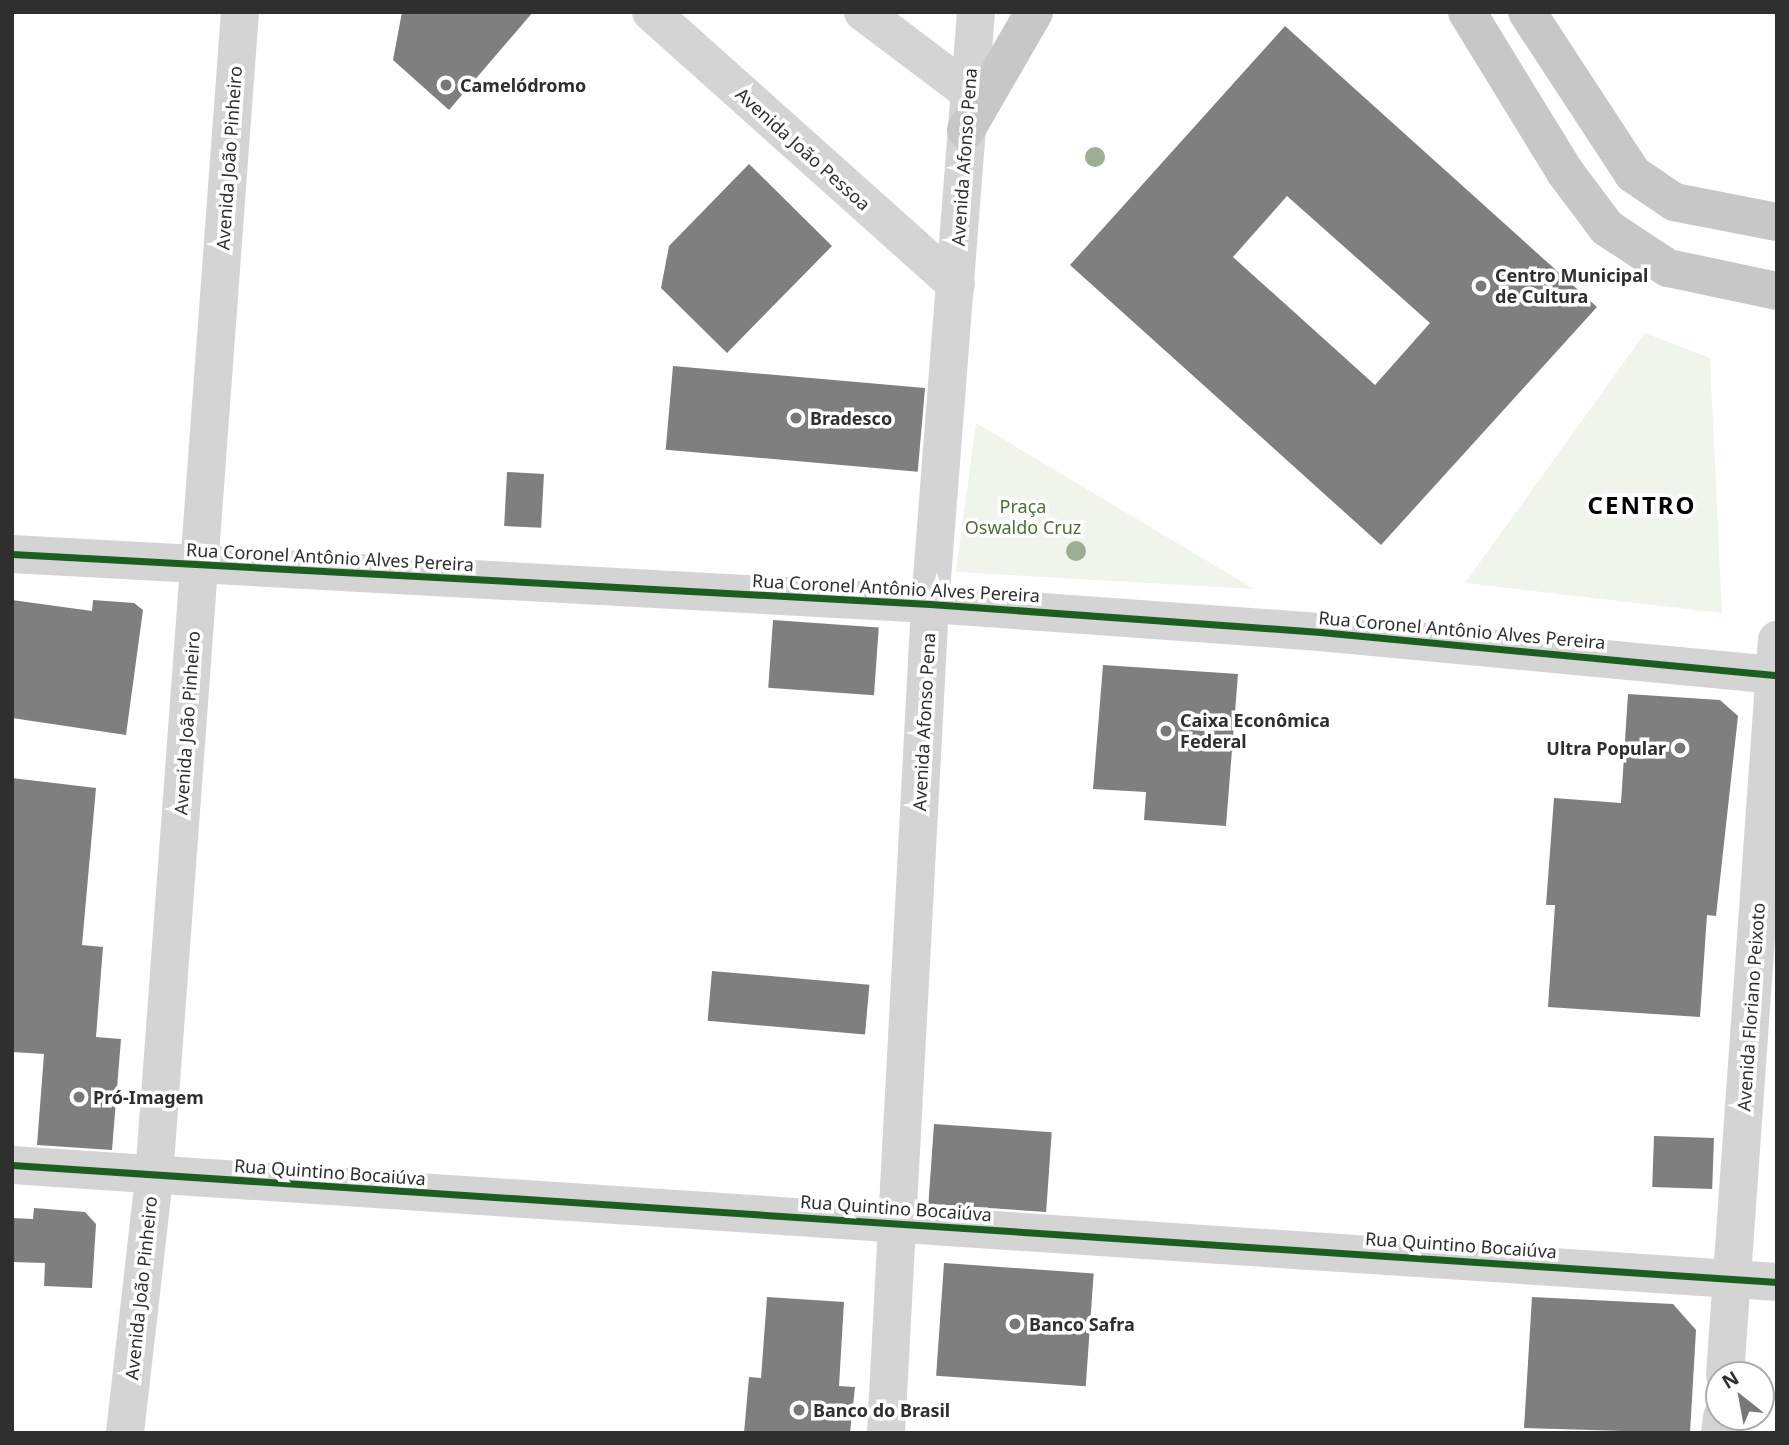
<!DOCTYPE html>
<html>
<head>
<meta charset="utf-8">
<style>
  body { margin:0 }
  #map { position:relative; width:1789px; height:1445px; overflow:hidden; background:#fff; font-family:"Noto Sans",sans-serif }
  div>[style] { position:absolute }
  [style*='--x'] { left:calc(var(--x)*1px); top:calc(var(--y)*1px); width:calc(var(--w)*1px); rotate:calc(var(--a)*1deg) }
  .green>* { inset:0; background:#f0f5ec }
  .building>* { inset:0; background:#7f7f7f; transform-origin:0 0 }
  .minor>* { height:38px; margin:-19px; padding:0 19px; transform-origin:19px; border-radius:19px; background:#d4d4d4 }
  .major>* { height:38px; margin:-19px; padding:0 19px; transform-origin:19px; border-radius:19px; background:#c7c7c7 }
  .cycleway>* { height:7px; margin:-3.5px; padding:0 3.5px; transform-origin:3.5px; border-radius:3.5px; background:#1b5e20 }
  .trees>* { width:20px; height:20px; margin:-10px; border-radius:50%; background:#9caf92 }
  .dots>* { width:19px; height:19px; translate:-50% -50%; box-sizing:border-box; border:4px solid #fff; border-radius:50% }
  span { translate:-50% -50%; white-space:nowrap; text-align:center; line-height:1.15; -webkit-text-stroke:7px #fff; paint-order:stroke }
  .poi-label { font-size:18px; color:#2f2f2f; font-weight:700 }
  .left { translate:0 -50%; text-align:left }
  .right { translate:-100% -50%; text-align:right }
  .street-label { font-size:18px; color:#2f2f2f }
  .park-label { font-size:18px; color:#4b6e39 }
  .district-label { font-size:24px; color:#000; font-weight:700; letter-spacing:2px }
  .frame { position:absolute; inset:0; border:14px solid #2f2f2f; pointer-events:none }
  .north { position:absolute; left:1705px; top:1361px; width:70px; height:70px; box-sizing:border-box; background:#fff; border:2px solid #acacac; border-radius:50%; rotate:329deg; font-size:19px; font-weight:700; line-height:28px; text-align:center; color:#2f2f2f }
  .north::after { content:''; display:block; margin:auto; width:24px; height:32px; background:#787878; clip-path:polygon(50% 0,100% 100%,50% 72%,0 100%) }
</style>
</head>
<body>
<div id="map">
  <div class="green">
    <i style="clip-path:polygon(1645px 333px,1710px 358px,1722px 613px,1465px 583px)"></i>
    <i style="clip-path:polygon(976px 423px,1254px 589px,956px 572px)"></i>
  </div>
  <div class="building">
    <i style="clip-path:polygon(402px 12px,533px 12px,449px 110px,393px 60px)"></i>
    <i style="clip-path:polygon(evenodd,1285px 26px,1597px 307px,1381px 545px,1070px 265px,1285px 26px,1287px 196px,1430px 323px,1375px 385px,1233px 257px,1287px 196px)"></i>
    <i style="clip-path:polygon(749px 164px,832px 246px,727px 353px,661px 288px,669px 246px)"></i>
    <i style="left:673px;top:366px;width:253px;height:84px;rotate:5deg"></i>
    <i style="left:507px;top:472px;width:37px;height:54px;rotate:3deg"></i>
    <i style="clip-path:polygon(12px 600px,92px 611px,93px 600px,134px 603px,143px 610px,126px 735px,12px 718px)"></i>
    <i style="left:773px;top:620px;width:106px;height:68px;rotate:4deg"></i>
    <i style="clip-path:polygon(1103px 665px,1238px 674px,1226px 826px,1144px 820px,1146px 792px,1093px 789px)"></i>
    <i style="clip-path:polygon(1628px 694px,1720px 700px,1738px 716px,1716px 916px,1707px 915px,1700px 1017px,1548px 1007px,1555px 905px,1546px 905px,1554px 798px,1621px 803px)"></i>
    <i style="clip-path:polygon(12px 778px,96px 788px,82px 945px,103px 947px,96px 1037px,121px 1039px,112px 1150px,37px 1145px,44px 1054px,12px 1052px)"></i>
    <i style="left:712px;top:971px;width:158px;height:50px;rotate:5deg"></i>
    <i style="left:934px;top:1124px;width:118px;height:80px;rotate:4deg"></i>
    <i style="left:1654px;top:1136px;width:60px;height:51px;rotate:2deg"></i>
    <i style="clip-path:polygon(34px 1208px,85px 1212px,96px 1224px,92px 1288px,44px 1286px,45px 1263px,12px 1262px,12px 1218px,33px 1219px)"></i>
    <i style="left:944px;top:1263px;width:150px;height:113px;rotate:4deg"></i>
    <i style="clip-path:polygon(767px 1297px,844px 1302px,839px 1386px,855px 1387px,850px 1433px,744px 1433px,749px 1377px,761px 1378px)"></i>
    <i style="clip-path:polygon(1532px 1297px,1673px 1304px,1696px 1330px,1690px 1433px,1524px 1428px)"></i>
  </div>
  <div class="minor">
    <i style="--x:651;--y:12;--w:409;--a:41.8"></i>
    <i style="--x:863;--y:12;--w:131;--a:37"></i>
    <i style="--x:12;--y:554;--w:919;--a:3.12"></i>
    <i style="--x:930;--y:604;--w:391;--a:4.1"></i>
    <i style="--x:1320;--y:632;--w:459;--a:5.4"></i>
    <i style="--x:12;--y:1165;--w:1769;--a:3.79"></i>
    <i style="--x:1725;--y:1375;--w:737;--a:-85.95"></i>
    <i style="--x:125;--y:1433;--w:258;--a:-83.5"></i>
    <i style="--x:154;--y:1177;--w:1168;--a:-85.78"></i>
    <i style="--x:886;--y:1433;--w:830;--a:-86.96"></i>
    <i style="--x:930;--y:604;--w:594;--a:-85.56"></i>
    <i style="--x:1720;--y:1433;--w:16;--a:-83"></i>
  </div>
  <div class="major">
    <i style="--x:1467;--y:12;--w:188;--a:58.5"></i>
    <i style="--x:1565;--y:172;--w:70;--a:53.1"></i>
    <i style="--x:1607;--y:228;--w:73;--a:33.3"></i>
    <i style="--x:1668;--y:268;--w:111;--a:11.9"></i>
    <i style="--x:1527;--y:12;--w:194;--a:56.8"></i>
    <i style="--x:1633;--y:174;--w:50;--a:34.3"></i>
    <i style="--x:1674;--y:202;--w:105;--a:11"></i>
    <i style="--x:966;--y:130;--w:136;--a:-60"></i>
  </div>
  <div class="cycleway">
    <i style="--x:12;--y:554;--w:919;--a:3.12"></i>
    <i style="--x:930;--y:604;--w:391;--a:4.1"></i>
    <i style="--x:1320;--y:632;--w:459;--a:5.4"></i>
    <i style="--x:12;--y:1165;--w:1769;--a:3.79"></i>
  </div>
  <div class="trees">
    <i style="left:1095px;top:157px"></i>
    <i style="left:1076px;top:551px"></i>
  </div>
  <div class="dots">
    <i style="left:446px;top:85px;background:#787878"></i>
    <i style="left:1481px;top:286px;background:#787878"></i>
    <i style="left:796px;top:418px;background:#787878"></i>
    <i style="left:1166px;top:731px;background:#787878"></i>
    <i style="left:1680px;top:748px;background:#787878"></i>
    <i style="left:79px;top:1097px;background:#787878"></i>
    <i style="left:1015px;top:1324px;background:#787878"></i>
    <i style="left:799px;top:1410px;background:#787878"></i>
  </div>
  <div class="poi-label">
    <span class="left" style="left:460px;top:85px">Camelódromo</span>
    <span class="left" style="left:1495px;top:286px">Centro Municipal<br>de Cultura</span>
    <span class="left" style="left:810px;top:418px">Bradesco</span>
    <span class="left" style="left:1180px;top:731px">Caixa Econômica<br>Federal</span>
    <span class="right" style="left:1666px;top:748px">Ultra Popular</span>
    <span class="left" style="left:93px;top:1097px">Pró-Imagem</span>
    <span class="left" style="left:1029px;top:1324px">Banco Safra</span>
    <span class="left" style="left:813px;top:1410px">Banco do Brasil</span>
  </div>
  <div class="street-label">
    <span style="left:803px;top:149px;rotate:42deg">Avenida João Pessoa</span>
    <span style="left:964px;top:157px;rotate:-86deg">Avenida Afonso Pena</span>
    <span style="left:229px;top:158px;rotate:-86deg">Avenida João Pinheiro</span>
    <span style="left:330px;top:557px;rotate:3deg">Rua Coronel Antônio Alves Pereira</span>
    <span style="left:896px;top:588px;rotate:3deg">Rua Coronel Antônio Alves Pereira</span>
    <span style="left:1462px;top:630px;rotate:5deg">Rua Coronel Antônio Alves Pereira</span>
    <span style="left:924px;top:722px;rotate:-87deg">Avenida Afonso Pena</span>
    <span style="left:187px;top:723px;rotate:-86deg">Avenida João Pinheiro</span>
    <span style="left:1751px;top:1007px;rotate:-86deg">Avenida Floriano Peixoto</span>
    <span style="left:330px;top:1172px;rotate:4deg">Rua Quintino Bocaiúva</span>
    <span style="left:896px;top:1208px;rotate:4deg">Rua Quintino Bocaiúva</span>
    <span style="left:1461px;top:1245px;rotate:4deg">Rua Quintino Bocaiúva</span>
    <span style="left:141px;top:1288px;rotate:-84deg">Avenida João Pinheiro</span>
  </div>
  <div class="park-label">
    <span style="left:1023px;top:517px">Praça<br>Oswaldo Cruz</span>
  </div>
  <div class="district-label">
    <span style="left:1642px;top:505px">CENTRO</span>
  </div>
  <div class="frame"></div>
  <div class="north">N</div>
</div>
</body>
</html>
